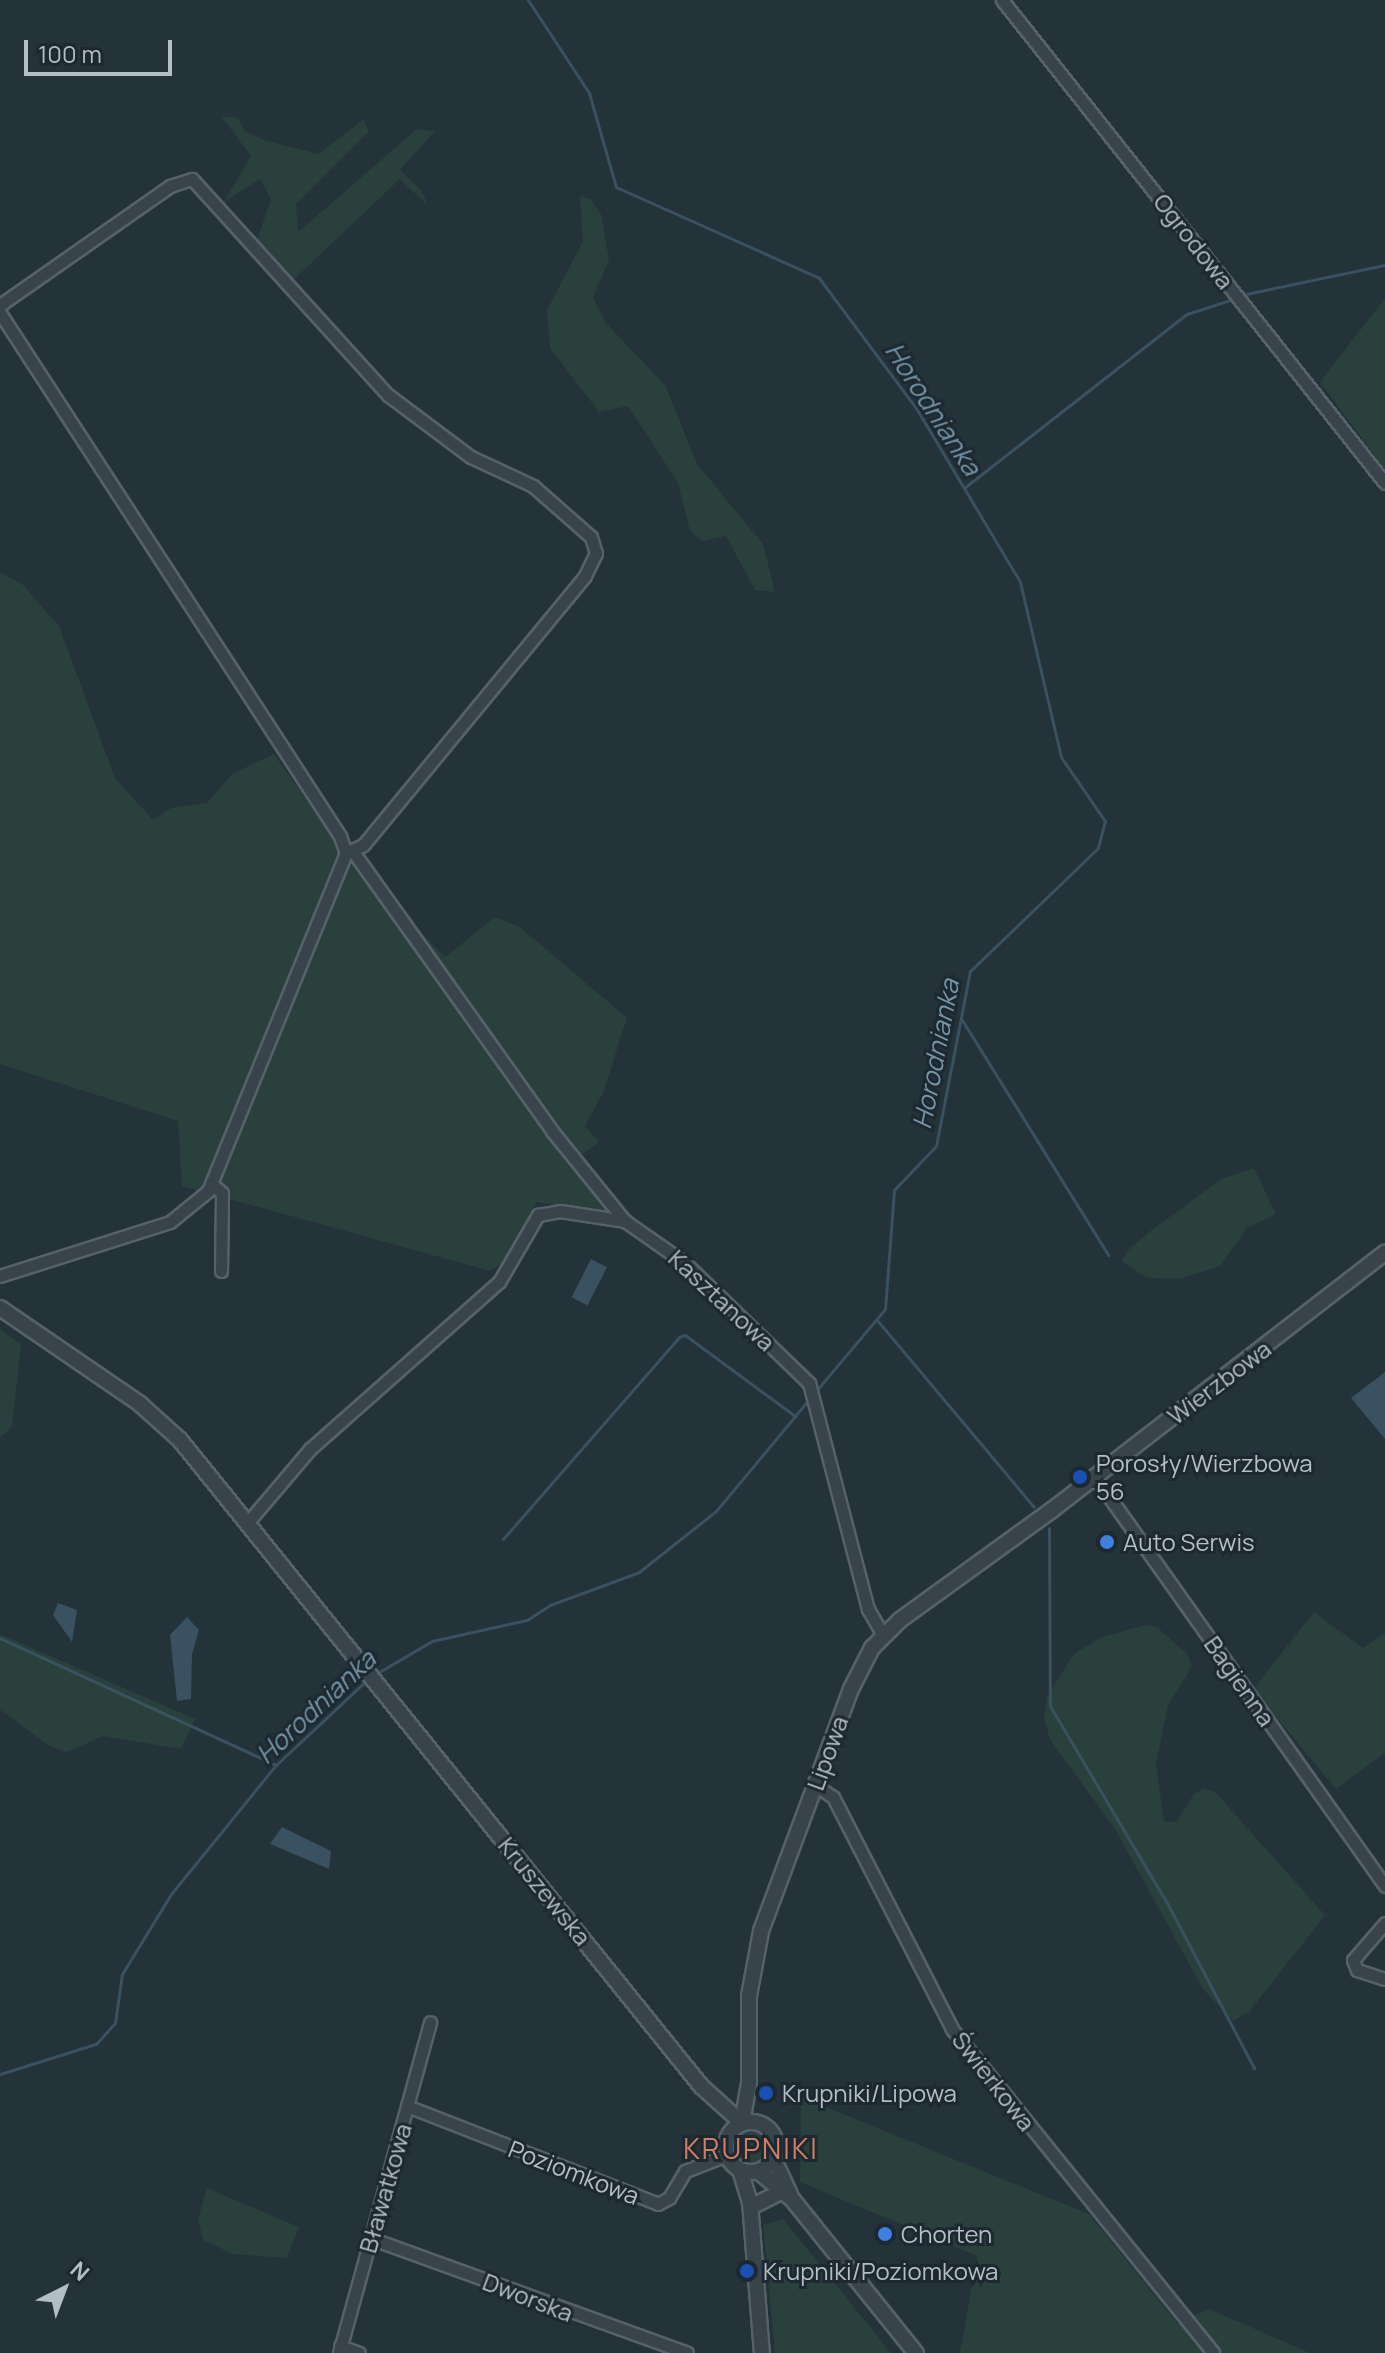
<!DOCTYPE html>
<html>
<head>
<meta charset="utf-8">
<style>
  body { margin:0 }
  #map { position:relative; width:1385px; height:2353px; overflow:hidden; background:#24323a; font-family:Manrope,sans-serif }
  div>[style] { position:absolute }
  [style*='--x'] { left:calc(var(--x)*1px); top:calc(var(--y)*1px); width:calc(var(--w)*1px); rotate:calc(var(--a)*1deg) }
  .green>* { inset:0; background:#2a403d }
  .round { border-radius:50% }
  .water>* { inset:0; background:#395160; transform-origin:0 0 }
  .stream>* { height:3px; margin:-1.5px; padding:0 1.5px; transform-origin:1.5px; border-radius:1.5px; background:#395160 }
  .roads { filter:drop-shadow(2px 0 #566169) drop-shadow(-2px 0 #566169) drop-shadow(0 2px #566169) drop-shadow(0 -2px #566169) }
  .minor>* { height:11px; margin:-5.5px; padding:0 5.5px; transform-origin:5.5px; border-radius:5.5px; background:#38434b }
  .tertiary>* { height:14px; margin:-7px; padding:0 7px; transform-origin:7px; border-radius:7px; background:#38434b }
  .tertiary>.ring { margin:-7px; padding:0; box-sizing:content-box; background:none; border:14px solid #38434b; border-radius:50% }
  .dots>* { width:22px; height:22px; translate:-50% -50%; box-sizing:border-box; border:4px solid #1d2830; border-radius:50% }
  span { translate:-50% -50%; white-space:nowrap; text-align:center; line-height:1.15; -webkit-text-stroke:6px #1d2830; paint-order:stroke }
  .street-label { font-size:24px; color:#b3bec6 }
  .poi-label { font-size:24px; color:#b3bec6 }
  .left { translate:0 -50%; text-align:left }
  .water-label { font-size:26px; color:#7595a8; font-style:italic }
  .quarter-label { font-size:28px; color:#cd7f67; letter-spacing:2px }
  .north { position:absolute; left:24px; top:2249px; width:80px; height:80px; -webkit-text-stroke:6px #1d2830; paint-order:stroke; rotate:42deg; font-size:22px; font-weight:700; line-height:32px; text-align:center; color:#b3bec6 }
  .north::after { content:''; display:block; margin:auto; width:28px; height:36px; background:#b3bec6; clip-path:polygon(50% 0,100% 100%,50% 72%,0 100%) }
  .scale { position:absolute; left:24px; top:40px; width:148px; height:36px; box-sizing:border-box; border:4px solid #b3bec6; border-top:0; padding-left:10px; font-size:24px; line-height:28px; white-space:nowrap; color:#b3bec6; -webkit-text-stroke:6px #1d2830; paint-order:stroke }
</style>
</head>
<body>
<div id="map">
  <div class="green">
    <i style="clip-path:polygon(221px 116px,238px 118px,245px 131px,264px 140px,318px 154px,364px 119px,369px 131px,296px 204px,298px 232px,417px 129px,435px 131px,400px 170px,422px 191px,428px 206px,400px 179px,290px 283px,256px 243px,271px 199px,260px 179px,224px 202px,251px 156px)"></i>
    <i style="clip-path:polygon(580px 196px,590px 199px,601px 214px,609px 260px,593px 297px,605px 322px,665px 385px,697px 464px,763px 544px,775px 592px,755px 590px,726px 536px,702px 541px,690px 531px,678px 483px,628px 406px,599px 412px,550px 348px,547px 310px,583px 241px)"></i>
    <i style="clip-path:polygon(1385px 298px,1385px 470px,1320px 382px)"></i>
    <i style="clip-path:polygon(0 572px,23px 585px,59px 626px,115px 778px,153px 820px,171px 808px,207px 803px,232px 774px,274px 754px,353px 865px,445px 957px,495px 917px,520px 927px,627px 1018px,603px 1093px,585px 1126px,599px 1142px,571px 1163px,610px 1214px,536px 1202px,509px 1258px,490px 1271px,182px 1186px,178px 1121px,0 1064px)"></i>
    <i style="clip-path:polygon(1254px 1168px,1276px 1214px,1247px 1228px,1220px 1266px,1180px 1279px,1147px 1278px,1122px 1262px,1127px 1251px,1149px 1232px,1221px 1179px)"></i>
    <i style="clip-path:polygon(0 1329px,21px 1344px,12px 1427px,0 1437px)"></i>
    <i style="clip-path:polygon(1314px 1612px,1363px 1648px,1385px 1633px,1385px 1753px,1336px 1789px,1253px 1689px)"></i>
    <i style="clip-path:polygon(1145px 1625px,1157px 1627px,1188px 1655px,1192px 1667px,1168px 1705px,1156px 1764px,1164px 1821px,1176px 1822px,1194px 1794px,1204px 1788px,1215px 1792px,1325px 1915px,1249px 2012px,1233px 2021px,1203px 1989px,1115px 1829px,1050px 1740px,1044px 1718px,1047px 1696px,1074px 1654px,1102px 1637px)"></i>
    <i style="clip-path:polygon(0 1634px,195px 1719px,181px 1749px,103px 1736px,67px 1752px,51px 1747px,0 1710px)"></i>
    <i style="clip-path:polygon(801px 2097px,1089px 2214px,1177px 2323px,1209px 2309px,1310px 2353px,960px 2353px,977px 2256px,800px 2182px)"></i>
    <i class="round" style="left:734px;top:2131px;width:32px;height:32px"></i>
    <i style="clip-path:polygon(207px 2188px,299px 2227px,287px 2258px,233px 2254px,203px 2240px,198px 2219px)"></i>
    <i style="clip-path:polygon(783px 2219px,891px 2353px,775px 2353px,763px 2225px)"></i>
  </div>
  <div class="water">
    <i style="left:591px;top:1259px;width:18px;height:43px;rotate:27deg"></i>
    <i style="clip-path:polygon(1385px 1372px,1385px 1439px,1351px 1398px)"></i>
    <i style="clip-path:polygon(58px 1603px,77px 1610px,72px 1642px,53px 1615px)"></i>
    <i style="clip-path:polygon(187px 1617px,199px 1630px,192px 1654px,191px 1699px,177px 1701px,170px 1635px)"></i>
    <i style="clip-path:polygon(282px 1827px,331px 1851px,329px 1869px,270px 1844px)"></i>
  </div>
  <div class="stream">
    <i style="--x:528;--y:0;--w:111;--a:56.7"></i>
    <i style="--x:589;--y:93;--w:98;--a:74"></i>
    <i style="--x:616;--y:187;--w:222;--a:24.1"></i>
    <i style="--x:819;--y:278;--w:162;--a:53.3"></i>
    <i style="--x:916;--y:408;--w:203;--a:59.1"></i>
    <i style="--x:1020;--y:582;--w:180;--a:76.8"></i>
    <i style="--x:1061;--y:757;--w:78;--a:55.5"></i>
    <i style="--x:1105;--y:821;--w:28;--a:105"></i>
    <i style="--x:1098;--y:848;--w:178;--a:136.1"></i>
    <i style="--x:970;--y:971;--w:178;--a:101"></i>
    <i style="--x:936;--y:1146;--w:61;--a:133.7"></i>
    <i style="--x:894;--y:1190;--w:119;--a:94.3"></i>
    <i style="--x:885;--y:1309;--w:109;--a:130.1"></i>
    <i style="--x:1246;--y:294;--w:142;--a:-11.8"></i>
    <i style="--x:964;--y:488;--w:283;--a:-38"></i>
    <i style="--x:1187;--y:314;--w:45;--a:-18"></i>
    <i style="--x:962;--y:1020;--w:277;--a:58.1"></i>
    <i style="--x:877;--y:1320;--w:244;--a:50"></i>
    <i style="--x:1049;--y:1528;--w:178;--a:89.7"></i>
    <i style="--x:1050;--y:1706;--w:227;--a:59.3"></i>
    <i style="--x:1166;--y:1901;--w:189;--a:62.2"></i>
    <i style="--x:503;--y:1539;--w:268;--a:-48.9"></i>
    <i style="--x:679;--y:1337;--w:6;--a:-18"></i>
    <i style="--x:685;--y:1335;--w:137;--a:36.4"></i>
    <i style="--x:0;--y:1638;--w:304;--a:24.7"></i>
    <i style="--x:374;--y:1675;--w:67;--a:-30.4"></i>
    <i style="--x:432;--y:1641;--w:97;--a:-12.5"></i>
    <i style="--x:527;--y:1620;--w:27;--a:-33"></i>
    <i style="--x:550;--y:1605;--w:95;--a:-20.3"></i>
    <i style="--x:639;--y:1572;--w:98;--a:-38.4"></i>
    <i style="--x:716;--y:1511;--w:147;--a:-50.2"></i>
    <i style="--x:0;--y:2074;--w:101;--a:-17.4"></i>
    <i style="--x:96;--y:2044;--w:28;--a:-48"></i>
    <i style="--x:115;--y:2023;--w:49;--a:-81.9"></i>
    <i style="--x:122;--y:1974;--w:94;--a:-58.5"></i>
    <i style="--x:171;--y:1894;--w:166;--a:-50.9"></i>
    <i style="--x:276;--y:1765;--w:126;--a:-43.1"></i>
  </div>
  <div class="roads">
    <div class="minor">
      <i style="--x:1002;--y:0;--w:616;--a:51.59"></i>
      <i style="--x:0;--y:305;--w:208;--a:-35"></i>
      <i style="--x:170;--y:186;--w:23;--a:-18"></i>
      <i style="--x:192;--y:179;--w:292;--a:47.8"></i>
      <i style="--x:388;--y:395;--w:104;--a:36.8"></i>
      <i style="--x:471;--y:457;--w:68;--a:25.1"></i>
      <i style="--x:533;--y:486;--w:77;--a:41.3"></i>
      <i style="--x:591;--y:537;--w:17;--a:73"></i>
      <i style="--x:596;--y:553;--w:25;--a:116"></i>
      <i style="--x:585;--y:576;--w:349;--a:129.5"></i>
      <i style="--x:363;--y:845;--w:19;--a:155"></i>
      <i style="--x:0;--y:313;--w:624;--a:56.97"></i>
      <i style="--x:340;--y:836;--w:18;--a:71"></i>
      <i style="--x:346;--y:853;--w:365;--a:112.2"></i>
      <i style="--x:208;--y:1191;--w:49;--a:140.8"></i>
      <i style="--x:170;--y:1222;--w:178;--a:162.4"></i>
      <i style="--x:354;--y:853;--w:341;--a:54.5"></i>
      <i style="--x:552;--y:1131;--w:116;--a:51"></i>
      <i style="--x:212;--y:1184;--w:13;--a:42"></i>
      <i style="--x:222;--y:1193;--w:78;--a:90.7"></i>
      <i style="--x:1095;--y:1477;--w:501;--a:54.66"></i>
      <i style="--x:248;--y:1522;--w:96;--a:-49.7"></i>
      <i style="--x:310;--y:1449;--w:252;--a:-41.5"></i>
      <i style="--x:499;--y:1282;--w:78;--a:-59.8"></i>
      <i style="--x:538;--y:1215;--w:22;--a:-10"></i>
      <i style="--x:560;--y:1211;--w:66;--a:8.7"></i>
      <i style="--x:625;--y:1221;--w:73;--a:35"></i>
      <i style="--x:685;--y:1263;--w:173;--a:44.1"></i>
      <i style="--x:809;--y:1383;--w:234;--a:75.4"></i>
      <i style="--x:868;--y:1609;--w:30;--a:60"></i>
      <i style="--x:815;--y:1785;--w:22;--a:34"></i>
      <i style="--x:833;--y:1797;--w:261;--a:62.8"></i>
      <i style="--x:952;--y:2029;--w:416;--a:51.1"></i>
      <i style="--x:1385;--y:1923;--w:49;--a:130.9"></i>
      <i style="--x:1353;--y:1960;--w:11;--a:68"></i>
      <i style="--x:1357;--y:1970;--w:29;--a:18"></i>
      <i style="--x:407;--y:2106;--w:269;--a:21.3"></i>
      <i style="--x:658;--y:2204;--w:13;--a:-29"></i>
      <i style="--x:669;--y:2198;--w:31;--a:-59"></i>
      <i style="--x:685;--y:2171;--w:45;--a:-20.9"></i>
      <i style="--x:370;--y:2238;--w:337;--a:19.9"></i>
      <i style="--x:340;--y:2346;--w:20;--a:20"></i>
      <i style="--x:339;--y:2353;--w:343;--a:-74.6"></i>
    </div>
    <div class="tertiary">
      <i style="--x:0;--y:1308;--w:170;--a:34.4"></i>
      <i style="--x:140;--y:1404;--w:54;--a:42"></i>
      <i style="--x:180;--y:1440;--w:830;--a:51.11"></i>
      <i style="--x:701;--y:2086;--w:55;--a:42.1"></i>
      <i class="ring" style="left:726px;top:2122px;width:36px;height:36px"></i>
      <i style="--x:742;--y:2123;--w:41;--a:-80.1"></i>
      <i style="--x:749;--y:2083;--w:87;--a:-90"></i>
      <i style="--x:749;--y:1996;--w:66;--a:-79.5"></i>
      <i style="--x:761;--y:1931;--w:258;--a:-69.6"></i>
      <i style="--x:851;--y:1689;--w:46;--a:-62.9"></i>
      <i style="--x:872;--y:1648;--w:40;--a:-45"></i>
      <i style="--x:900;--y:1620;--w:188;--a:-35.9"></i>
      <i style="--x:1052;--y:1510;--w:421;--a:-37.7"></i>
      <i style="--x:774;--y:2160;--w:38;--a:65"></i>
      <i style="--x:740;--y:2170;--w:34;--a:73"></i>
      <i style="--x:750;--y:2202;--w:151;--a:85.5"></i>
      <i style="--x:758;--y:2171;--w:44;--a:39.5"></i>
      <i style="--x:792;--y:2199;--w:198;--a:51.2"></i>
      <i style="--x:751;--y:2207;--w:36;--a:-27"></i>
    </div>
  </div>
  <div class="dots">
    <i style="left:1080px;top:1477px;background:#1a4fb4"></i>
    <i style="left:1107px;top:1542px;background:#3f7fe0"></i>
    <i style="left:766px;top:2093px;background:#1a4fb4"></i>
    <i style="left:885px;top:2234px;background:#3f7fe0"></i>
    <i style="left:747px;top:2271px;background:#1a4fb4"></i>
  </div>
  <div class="street-label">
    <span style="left:1194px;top:241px;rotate:52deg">Ogrodowa</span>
    <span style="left:722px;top:1300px;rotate:43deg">Kasztanowa</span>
    <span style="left:1219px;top:1382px;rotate:-37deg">Wierzbowa</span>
    <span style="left:1240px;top:1681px;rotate:55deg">Bagienna</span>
    <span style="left:827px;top:1753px;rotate:-70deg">Lipowa</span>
    <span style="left:545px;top:1891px;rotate:51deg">Kruszewska</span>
    <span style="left:994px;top:2081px;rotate:52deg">Świerkowa</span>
    <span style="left:574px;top:2172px;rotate:21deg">Poziomkowa</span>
    <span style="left:385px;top:2188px;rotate:-74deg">Bławatkowa</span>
    <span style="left:528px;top:2297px;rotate:21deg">Dworska</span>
  </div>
  <div class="poi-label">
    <span class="left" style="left:1096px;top:1477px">Porosły/Wierzbowa<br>56</span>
    <span class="left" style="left:1123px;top:1542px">Auto Serwis</span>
    <span class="left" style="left:782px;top:2093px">Krupniki/Lipowa</span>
    <span class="left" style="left:901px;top:2234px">Chorten</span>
    <span class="left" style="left:763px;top:2271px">Krupniki/Poziomkowa</span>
  </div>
  <div class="water-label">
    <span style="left:933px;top:409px;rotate:57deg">Horodnianka</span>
    <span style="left:936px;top:1054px;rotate:-79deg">Horodnianka</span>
    <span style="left:316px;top:1707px;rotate:-43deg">Horodnianka</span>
  </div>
  <div class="quarter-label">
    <span style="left:751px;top:2148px">KRUPNIKI</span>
  </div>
  <div class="north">N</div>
  <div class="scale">100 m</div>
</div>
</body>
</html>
